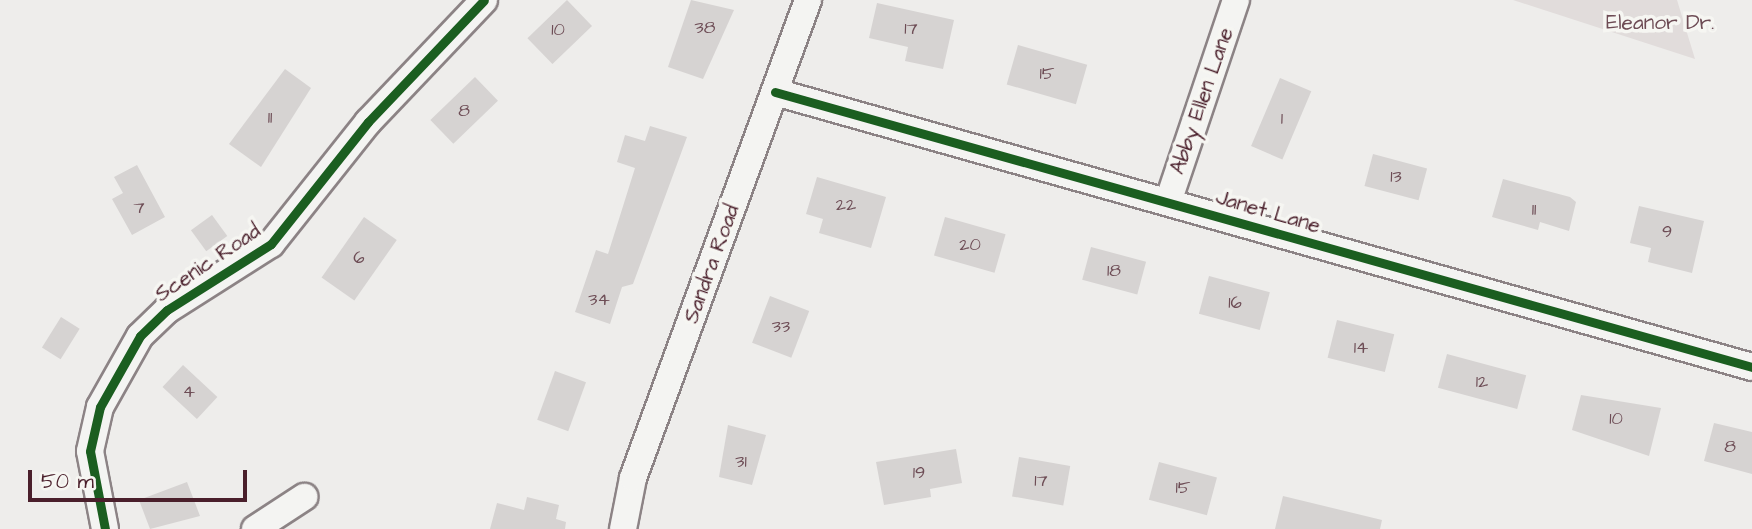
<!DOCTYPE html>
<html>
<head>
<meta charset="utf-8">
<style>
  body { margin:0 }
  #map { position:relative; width:1752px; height:529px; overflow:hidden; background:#eeedeb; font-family:"Architects Daughter",sans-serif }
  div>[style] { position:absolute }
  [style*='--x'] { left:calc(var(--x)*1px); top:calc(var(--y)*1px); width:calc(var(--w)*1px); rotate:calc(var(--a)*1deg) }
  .green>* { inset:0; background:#e1dcdb }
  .building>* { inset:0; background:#d6d3d2; transform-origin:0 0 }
  .roads { filter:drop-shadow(2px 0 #8c8385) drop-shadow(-2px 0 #8c8385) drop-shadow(0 2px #8c8385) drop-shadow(0 -2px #8c8385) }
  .minor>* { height:26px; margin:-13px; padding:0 13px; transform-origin:13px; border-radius:13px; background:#f4f4f2 }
  .cycleway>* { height:9px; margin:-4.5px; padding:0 4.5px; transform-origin:4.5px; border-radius:4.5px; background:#1b5e20 }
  span { translate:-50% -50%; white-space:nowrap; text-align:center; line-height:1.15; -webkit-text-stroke:7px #f6f6f2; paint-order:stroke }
  .number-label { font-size:18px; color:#6d4c55 }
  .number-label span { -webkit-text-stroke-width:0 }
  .park-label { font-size:21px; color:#6d4b54 }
  .street-label { font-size:21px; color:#4a1f2b }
  .scale { position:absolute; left:28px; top:470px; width:219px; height:32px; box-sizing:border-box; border:4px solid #4a1f2b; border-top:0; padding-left:9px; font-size:21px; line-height:24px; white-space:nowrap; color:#4a1f2b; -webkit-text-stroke:5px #f6f6f2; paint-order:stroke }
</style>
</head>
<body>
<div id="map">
  <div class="green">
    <i style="clip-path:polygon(1513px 0,1677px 0,1695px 59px)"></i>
  </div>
  <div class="building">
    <i style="left:567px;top:0;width:36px;height:55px;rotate:46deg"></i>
    <i style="clip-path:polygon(691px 0,734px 10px,703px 79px,668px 67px)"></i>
    <i style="clip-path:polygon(877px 3px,954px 20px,943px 69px,905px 61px,908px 47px,869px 38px)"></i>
    <i style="left:1018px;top:45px;width:72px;height:41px;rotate:16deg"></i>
    <i style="clip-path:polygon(285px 69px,311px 88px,261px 167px,229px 144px)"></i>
    <i style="left:475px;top:77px;width:33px;height:62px;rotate:46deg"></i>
    <i style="left:1280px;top:78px;width:34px;height:74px;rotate:23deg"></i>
    <i style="clip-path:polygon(650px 126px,687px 137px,633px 284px,622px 287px,610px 324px,575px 312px,596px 250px,608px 254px,635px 168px,617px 162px,625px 135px,645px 141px)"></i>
    <i style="left:1373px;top:154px;width:56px;height:33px;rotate:15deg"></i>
    <i style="clip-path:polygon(137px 165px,165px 217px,132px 235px,112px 199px,123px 193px,114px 177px)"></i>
    <i style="clip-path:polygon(817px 177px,886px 197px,871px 248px,819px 233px,823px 219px,806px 214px)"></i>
    <i style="clip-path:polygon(1503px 179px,1570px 197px,1576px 202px,1569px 231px,1540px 222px,1538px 230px,1492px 217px)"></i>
    <i style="clip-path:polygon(1639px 206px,1704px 221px,1692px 273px,1648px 262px,1651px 248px,1630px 243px)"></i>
    <i style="left:212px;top:215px;width:26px;height:26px;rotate:54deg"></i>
    <i style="left:364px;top:217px;width:40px;height:74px;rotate:35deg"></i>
    <i style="left:945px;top:217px;width:63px;height:40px;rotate:16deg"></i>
    <i style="left:1091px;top:247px;width:57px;height:34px;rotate:15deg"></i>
    <i style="left:1209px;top:276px;width:63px;height:39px;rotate:15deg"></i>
    <i style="left:770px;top:296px;width:42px;height:50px;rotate:21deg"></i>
    <i style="left:61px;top:317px;width:22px;height:36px;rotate:32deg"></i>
    <i style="left:1337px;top:320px;width:59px;height:39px;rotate:14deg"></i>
    <i style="left:1447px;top:354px;width:82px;height:35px;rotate:15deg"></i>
    <i style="left:183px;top:365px;width:47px;height:30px;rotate:43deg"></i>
    <i style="left:555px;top:371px;width:33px;height:52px;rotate:20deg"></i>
    <i style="clip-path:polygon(1581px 395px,1661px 408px,1649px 456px,1572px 430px)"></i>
    <i style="clip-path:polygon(1714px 423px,1752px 432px,1752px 474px,1704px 461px)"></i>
    <i style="clip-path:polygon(728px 425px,766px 435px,752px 485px,719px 477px)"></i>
    <i style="clip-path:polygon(956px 449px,962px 483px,930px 489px,931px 497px,884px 505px,876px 462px)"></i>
    <i style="left:1019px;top:457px;width:52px;height:40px;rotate:10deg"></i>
    <i style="left:1159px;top:462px;width:60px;height:39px;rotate:15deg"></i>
    <i style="clip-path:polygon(187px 482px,200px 516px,150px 529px,139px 500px)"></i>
    <i style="clip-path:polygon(1283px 496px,1382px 520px,1380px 529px,1275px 529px)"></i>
    <i style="clip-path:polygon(527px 497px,559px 505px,556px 519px,566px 522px,565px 529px,490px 529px,497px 503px,524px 510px)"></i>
  </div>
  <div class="roads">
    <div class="minor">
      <i style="--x:775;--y:92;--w:1015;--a:15.72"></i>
      <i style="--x:1168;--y:202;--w:213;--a:-71.4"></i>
      <i style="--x:105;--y:529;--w:79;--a:-100.9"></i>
      <i style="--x:90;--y:451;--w:45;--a:-77.2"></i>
      <i style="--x:100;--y:407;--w:81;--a:-60.6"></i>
      <i style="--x:140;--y:336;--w:37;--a:-44"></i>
      <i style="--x:167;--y:310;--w:123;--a:-32.4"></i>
      <i style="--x:271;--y:244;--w:156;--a:-51.5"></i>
      <i style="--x:368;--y:122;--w:168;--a:-46.4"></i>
      <i style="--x:255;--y:529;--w:59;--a:-33.1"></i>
      <i style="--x:623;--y:529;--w:52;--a:-78.9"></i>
      <i style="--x:633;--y:478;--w:509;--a:-69.89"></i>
    </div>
  </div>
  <div class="cycleway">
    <i style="--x:775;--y:92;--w:1015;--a:15.72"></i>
    <i style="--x:105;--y:529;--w:79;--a:-100.9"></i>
    <i style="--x:90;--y:451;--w:45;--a:-77.2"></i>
    <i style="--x:100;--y:407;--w:81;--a:-60.6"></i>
    <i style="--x:140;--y:336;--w:37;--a:-44"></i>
    <i style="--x:167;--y:310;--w:123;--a:-32.4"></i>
    <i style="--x:271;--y:244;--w:156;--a:-51.5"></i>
    <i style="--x:368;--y:122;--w:168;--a:-46.4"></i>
  </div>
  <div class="number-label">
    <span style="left:705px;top:28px">38</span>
    <span style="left:911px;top:29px">17</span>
    <span style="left:558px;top:30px">10</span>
    <span style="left:1047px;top:74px">15</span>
    <span style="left:464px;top:111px">8</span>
    <span style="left:270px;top:118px">11</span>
    <span style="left:1282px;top:119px">1</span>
    <span style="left:1396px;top:177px">13</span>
    <span style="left:846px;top:205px">22</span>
    <span style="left:139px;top:208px">7</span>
    <span style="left:1534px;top:210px">11</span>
    <span style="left:1667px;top:232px">9</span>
    <span style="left:970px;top:245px">20</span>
    <span style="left:359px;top:258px">6</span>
    <span style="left:1114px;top:271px">18</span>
    <span style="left:599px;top:300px">34</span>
    <span style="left:1235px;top:303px">16</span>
    <span style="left:781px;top:327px">33</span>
    <span style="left:1361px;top:348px">14</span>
    <span style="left:1482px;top:382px">12</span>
    <span style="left:189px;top:392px">4</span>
    <span style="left:1616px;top:419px">10</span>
    <span style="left:1730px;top:447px">8</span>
    <span style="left:741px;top:462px">31</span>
    <span style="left:919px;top:473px">19</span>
    <span style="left:1041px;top:481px">17</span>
    <span style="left:1183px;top:488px">15</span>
  </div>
  <div class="park-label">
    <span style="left:1660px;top:23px">Eleanor Dr.</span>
  </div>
  <div class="street-label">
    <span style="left:1202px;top:101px;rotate:-71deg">Abby Ellen Lane</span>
    <span style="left:1268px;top:212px;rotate:16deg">Janet Lane</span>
    <span style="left:208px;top:263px;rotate:-34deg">Scenic Road</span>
    <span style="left:712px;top:264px;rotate:-70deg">Sandra Road</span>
  </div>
  <div class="scale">50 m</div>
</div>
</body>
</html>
